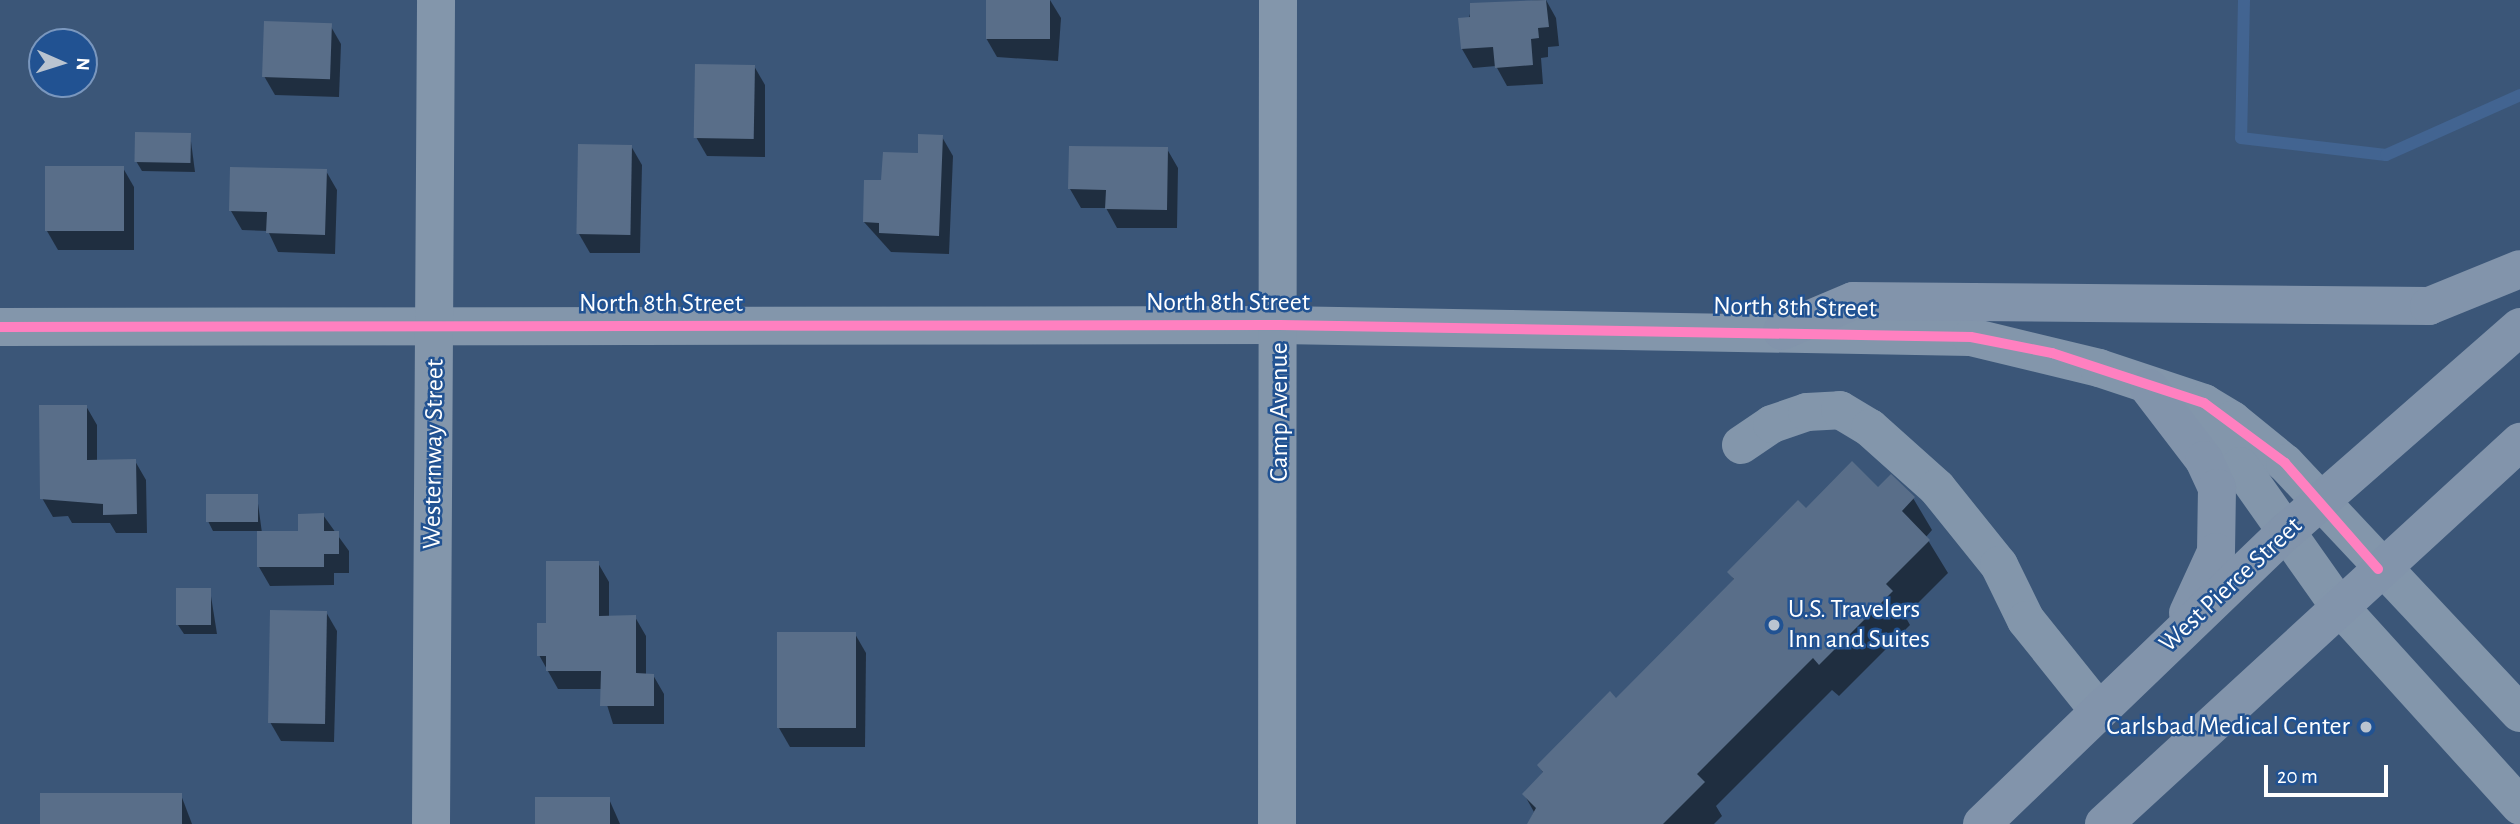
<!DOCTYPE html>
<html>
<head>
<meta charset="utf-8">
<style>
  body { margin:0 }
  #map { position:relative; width:2520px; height:824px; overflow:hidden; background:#3b5678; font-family:"Alegreya Sans",sans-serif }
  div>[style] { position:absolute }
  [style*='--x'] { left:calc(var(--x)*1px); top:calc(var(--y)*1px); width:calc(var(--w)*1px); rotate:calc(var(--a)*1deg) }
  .shadow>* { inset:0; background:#0007 }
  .stream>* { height:12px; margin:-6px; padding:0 6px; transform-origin:6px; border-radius:6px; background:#426491 }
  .building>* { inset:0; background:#596e89; transform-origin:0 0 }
  .minor>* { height:38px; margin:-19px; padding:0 19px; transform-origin:19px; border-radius:19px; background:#8396ab }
  .highway>* { height:38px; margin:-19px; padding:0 19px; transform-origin:19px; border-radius:19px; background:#8294ab }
  .cycleway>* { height:10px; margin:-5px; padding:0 5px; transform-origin:5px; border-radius:5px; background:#ff80c0 }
  .dots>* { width:19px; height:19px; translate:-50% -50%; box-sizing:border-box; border:4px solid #215292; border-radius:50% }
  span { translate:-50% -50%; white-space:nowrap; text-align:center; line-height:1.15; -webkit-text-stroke:5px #215292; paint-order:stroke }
  .street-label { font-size:26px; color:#fff }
  .poi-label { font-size:26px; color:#fff }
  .left { translate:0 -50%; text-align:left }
  .right { translate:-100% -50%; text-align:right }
  .north { position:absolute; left:28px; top:28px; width:70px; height:70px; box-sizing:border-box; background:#215292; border:2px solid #7a97be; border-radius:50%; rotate:93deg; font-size:19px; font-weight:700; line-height:28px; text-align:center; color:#fff }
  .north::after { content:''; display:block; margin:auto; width:24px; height:32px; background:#bac4d0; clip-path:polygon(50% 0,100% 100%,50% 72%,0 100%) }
  .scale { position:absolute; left:2264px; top:765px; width:124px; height:32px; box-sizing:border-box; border:4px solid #fff; border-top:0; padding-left:9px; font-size:21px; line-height:24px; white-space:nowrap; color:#fff; -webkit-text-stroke:5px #215292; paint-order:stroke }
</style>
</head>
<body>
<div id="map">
  <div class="shadow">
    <i style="clip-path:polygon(988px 0,1050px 0,1061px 18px,1058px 61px,997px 57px,986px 38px)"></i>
    <i style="clip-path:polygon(1546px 0,1556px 18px,1559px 46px,1548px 47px,1548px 57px,1541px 58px,1543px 84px,1507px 86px,1496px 66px,1473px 68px,1462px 49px,1472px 5px)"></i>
    <i style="clip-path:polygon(330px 25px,341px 44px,339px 97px,275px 95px,264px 76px)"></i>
    <i style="clip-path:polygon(754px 66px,765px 85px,765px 157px,707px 156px,696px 137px)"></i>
    <i style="clip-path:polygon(190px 134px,195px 172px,142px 171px,136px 161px)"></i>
    <i style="clip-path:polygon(942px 137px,953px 156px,949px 254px,891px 252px,864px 222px,883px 182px)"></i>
    <i style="clip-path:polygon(631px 146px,642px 165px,640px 253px,590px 253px,579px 234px)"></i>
    <i style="clip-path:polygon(1167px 149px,1178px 168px,1177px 228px,1117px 228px,1106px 208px,1081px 208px,1070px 189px)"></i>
    <i style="clip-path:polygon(123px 168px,134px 187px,134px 250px,58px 250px,47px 231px)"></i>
    <i style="clip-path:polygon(326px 171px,337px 190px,335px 254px,278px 252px,268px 231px,242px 230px,231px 211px)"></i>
    <i style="clip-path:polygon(86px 406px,97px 425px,97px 461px,135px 461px,146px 480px,147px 533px,116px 533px,110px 523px,72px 523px,68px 516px,53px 517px,42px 498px)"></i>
    <i style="clip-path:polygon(1878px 489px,1913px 498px,1932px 530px,1926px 537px,1948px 573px,1905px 616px,1910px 625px,1839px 696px,1832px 690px,1716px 806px,1722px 816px,1714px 824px,1528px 824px,1534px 812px,1524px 794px,1544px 774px,1539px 766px,1616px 701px,1735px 581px,1729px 572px,1806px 510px)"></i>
    <i style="clip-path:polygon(257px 496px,262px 533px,300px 532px,323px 515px,349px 551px,349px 573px,334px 573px,334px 585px,270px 586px,259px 567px,259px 531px,213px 531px,208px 521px)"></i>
    <i style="clip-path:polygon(598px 563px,609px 582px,609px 617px,635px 617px,646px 636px,646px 675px,653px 675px,664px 694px,664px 724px,613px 724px,602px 689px,558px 689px,539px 655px,548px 624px)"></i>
    <i style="clip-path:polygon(210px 590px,217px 634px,184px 634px,178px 625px)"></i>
    <i style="clip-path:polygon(326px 612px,337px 631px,334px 742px,281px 741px,270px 722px)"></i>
    <i style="clip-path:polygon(855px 634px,866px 653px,865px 747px,790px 747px,779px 728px)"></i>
    <i style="clip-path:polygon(181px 795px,192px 824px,41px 824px)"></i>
    <i style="clip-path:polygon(609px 799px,620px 824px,537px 824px)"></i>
  </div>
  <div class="stream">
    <i style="--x:2244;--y:0;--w:138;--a:91.2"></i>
    <i style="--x:2241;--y:138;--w:146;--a:6.7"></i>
    <i style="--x:2386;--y:155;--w:147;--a:-24.1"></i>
  </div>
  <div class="building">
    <i style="left:986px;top:0;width:64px;height:39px"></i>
    <i style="clip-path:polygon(1546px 0,1549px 27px,1538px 28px,1539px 38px,1531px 39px,1533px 65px,1495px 68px,1493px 47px,1461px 49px,1458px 18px,1470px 17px,1470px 3px)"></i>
    <i style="left:264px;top:21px;width:68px;height:56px;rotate:2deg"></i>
    <i style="left:695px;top:64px;width:60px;height:74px;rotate:1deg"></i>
    <i style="left:135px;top:132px;width:56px;height:30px;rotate:1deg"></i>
    <i style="clip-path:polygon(918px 134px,943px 135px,939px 236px,879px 233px,879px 223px,863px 222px,864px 180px,881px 180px,883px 152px,918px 153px)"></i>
    <i style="left:578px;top:144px;width:54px;height:90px;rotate:1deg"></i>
    <i style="clip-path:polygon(1069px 146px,1168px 147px,1167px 210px,1105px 209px,1106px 190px,1068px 189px)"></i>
    <i style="left:45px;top:166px;width:79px;height:65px"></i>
    <i style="clip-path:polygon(230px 167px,327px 169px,325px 235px,266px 233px,267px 212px,229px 211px)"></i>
    <i style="clip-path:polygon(39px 405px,87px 405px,87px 460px,136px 459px,137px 514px,103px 515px,103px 504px,40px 499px)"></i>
    <i style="clip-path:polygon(1852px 461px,1878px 487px,1891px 474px,1915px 497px,1902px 511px,1930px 540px,1886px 584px,1893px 591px,1819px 665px,1813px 658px,1697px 774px,1705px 782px,1663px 824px,1527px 824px,1536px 808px,1522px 794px,1543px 772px,1537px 765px,1610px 691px,1616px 698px,1734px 579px,1727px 572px,1798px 500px,1806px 508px)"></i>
    <i style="left:206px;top:494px;width:52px;height:28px"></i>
    <i style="clip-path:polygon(324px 513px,324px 531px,339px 531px,339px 554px,324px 554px,324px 567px,257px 567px,257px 531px,298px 531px,298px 514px)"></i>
    <i style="clip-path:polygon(546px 561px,599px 561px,599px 616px,636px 615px,636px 673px,654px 674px,654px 706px,600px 706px,601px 671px,546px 671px,546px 656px,537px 656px,537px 623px,546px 623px)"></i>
    <i style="left:176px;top:588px;width:35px;height:37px"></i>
    <i style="left:270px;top:610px;width:57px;height:113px;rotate:1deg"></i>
    <i style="left:777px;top:632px;width:79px;height:96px"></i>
    <i style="left:40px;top:793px;width:142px;height:31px"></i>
    <i style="left:535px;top:797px;width:75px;height:27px"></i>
  </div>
  <div class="minor">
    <i style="--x:0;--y:327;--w:1280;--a:-0.09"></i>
    <i style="--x:1280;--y:325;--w:691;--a:0.99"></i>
    <i style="--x:1971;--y:337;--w:132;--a:13.6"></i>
    <i style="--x:2099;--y:368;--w:111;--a:18.4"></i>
    <i style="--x:2204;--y:403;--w:33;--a:31"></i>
    <i style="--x:2232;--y:420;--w:68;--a:39.1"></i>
    <i style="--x:2285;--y:463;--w:343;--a:46.8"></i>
    <i style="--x:2181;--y:412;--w:80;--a:42.5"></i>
    <i style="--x:2240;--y:466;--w:170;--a:54.8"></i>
    <i style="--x:2338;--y:605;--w:271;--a:47.8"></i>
    <i style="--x:1741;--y:445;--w:37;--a:-34"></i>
    <i style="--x:1772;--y:424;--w:37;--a:-19"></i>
    <i style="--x:1807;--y:412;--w:33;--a:-3"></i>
    <i style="--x:1840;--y:410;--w:35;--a:31"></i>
    <i style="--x:1870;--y:428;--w:90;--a:41.8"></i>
    <i style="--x:1937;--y:488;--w:99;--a:51.2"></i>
    <i style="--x:1999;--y:565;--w:61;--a:63.9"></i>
    <i style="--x:2026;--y:620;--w:115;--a:51.3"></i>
    <i style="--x:431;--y:824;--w:824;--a:-89.65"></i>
    <i style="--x:1277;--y:824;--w:824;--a:-89.93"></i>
  </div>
  <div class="highway">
    <i style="--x:1782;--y:331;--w:77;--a:-22.9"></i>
    <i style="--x:1853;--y:301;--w:576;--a:0.5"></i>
    <i style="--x:2429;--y:306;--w:98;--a:-22.1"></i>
    <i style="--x:2149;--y:388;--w:91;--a:52.6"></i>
    <i style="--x:2204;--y:460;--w:31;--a:65"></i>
    <i style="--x:2217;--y:488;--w:64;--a:90.9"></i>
    <i style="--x:2216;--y:552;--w:67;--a:114.7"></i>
    <i style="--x:1982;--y:824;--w:424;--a:-43.9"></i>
    <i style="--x:2288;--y:530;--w:308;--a:-41.2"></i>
    <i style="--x:2104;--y:824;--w:565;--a:-42.56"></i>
  </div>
  <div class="cycleway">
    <i style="--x:0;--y:327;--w:1280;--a:-0.09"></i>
    <i style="--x:1280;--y:325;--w:691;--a:0.99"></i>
    <i style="--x:1971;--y:337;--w:83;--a:11.2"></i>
    <i style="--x:2052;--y:353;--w:160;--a:18.2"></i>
    <i style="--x:2204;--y:403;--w:101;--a:36.5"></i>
    <i style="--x:2285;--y:463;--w:141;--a:48.7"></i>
  </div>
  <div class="dots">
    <i style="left:1774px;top:625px;background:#bac4d0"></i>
    <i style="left:2366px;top:727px;background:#bac4d0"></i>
  </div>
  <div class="street-label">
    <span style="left:1228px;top:303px">North 8th Street</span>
    <span style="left:661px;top:304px">North 8th Street</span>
    <span style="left:1795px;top:308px;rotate:1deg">North 8th Street</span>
    <span style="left:1280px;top:412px;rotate:-90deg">Camp Avenue</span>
    <span style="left:434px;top:454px;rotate:-89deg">Westernway Street</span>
    <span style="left:2231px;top:585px;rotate:-43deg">West Pierce Street</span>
  </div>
  <div class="poi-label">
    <span class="left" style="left:1788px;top:625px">U.S. Travelers<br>Inn and Suites</span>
    <span class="right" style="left:2350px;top:727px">Carlsbad Medical Center</span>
  </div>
  <div class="north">N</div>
  <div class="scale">20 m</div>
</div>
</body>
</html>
